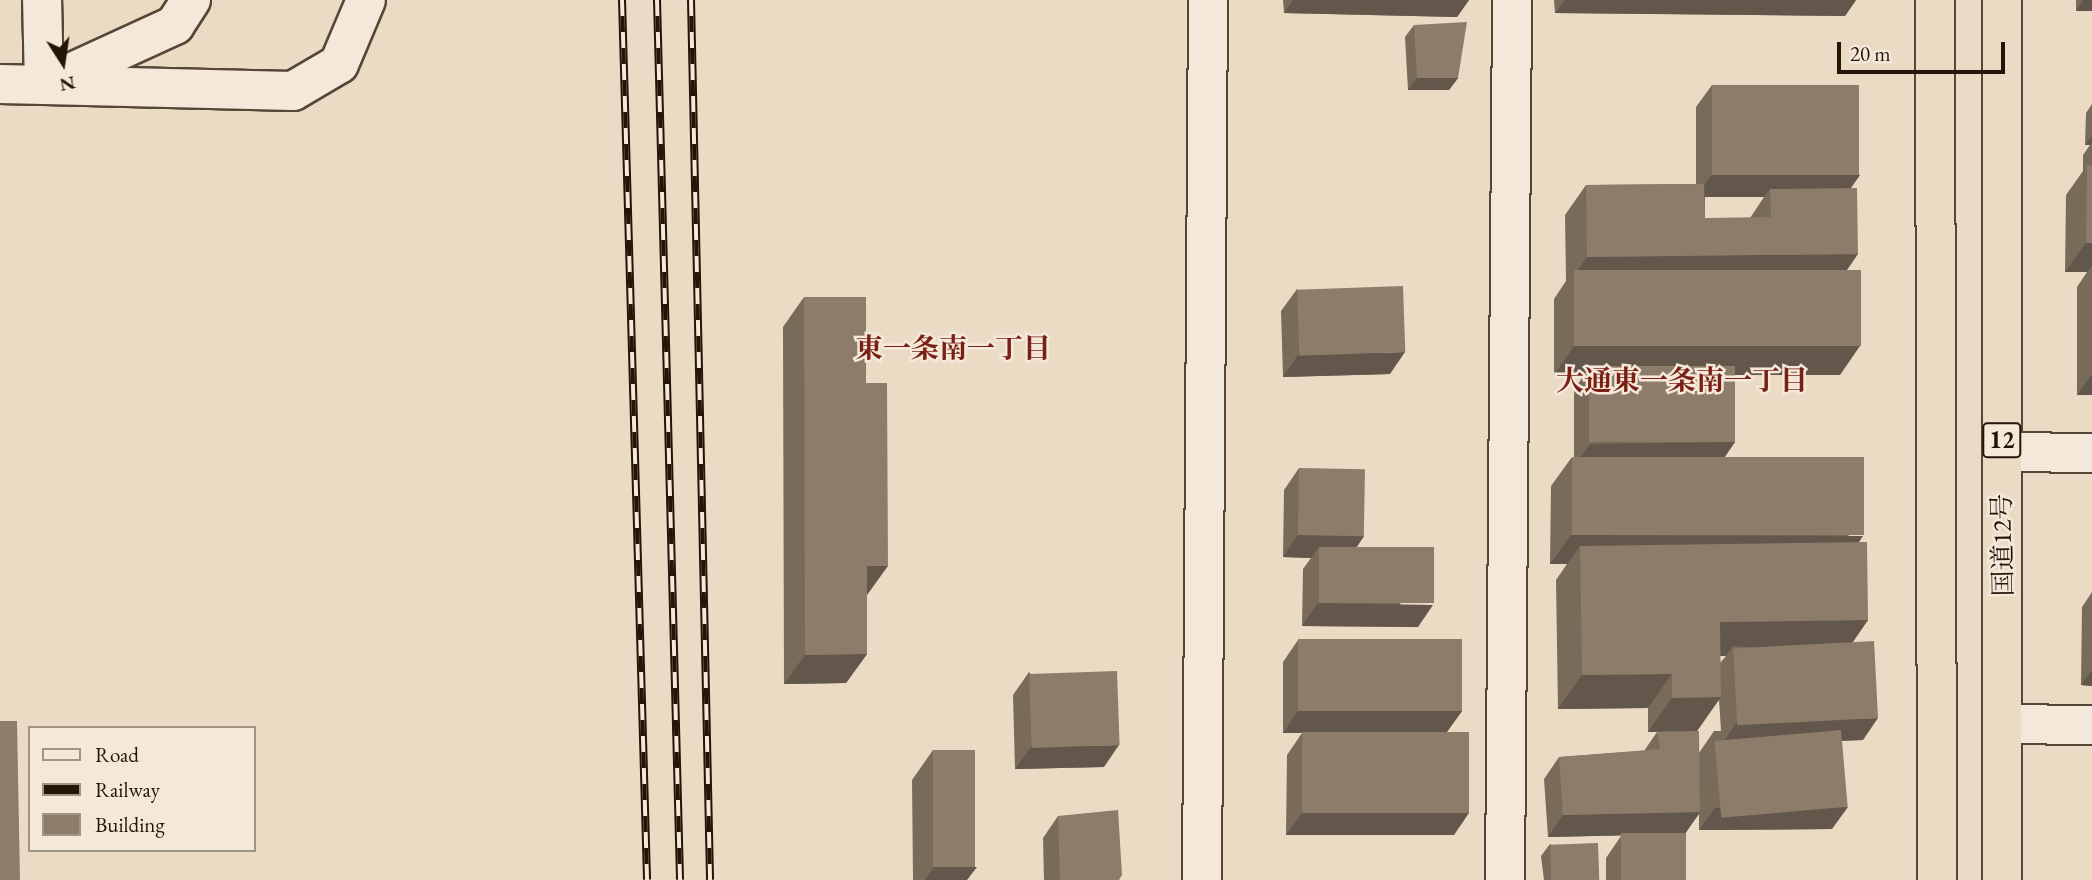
<!DOCTYPE html>
<html>
<head>
<meta charset="utf-8">
<style>
  body { margin:0 }
  #map { position:relative; width:2092px; height:880px; overflow:hidden; background:#ecdbc4; font-family:"EB Garamond","Noto Serif JP",serif }
  div>[style] { position:absolute }
  [style*='--x'] { left:calc(var(--x)*1px); top:calc(var(--y)*1px); width:calc(var(--w)*1px); rotate:calc(var(--a)*1deg) }
  .roads { filter:drop-shadow(2px 0 #554636) drop-shadow(-2px 0 #554636) drop-shadow(0 2px #554636) drop-shadow(0 -2px #554636) }
  .minor>* { height:38px; margin:-19px; padding:0 19px; transform-origin:19px; border-radius:19px; background:#f3e8d9 }
  .tertiary>* { height:38px; margin:-19px; padding:0 19px; transform-origin:19px; border-radius:19px; background:#f3e8d9 }
  .trunk>* { height:38px; margin:-19px; padding:0 19px; transform-origin:19px; border-radius:19px; background:#ecdbc4 }
  .rail>* { height:8px; margin-top:-4px; transform-origin:0; background:repeating-linear-gradient(90deg,#f3e8d9 0 16px,#231507 0 32px); box-sizing:border-box; border-block:2px solid #231507 }
  .wall>* { inset:0; background:#786b5a; transform-origin:0 0 }
  .shaded-wall>* { inset:0; background:#62574a }
  .building>* { inset:0; background:#8c7c69; transform-origin:0 0 }
  span { translate:-50% -50%; white-space:nowrap; text-align:center; line-height:1.15; -webkit-text-stroke:5px #f3e8d9; paint-order:stroke }
  .shield-label span { padding:2px 5px; background:#f3e8d9; border:2px solid; border-radius:5px; -webkit-text-stroke-width:0 }
  .shield-label { font-size:24px; color:#231507; font-weight:700 }
  .street-label { font-size:26px; color:#231507 }
  .neighbourhood-label { font-size:28px; color:#7a1f14; font-weight:700 }
  .legend { position:absolute; left:28px; top:726px; width:228px; height:126px; box-sizing:border-box; background:#f3e8d9; border:2px solid #a09485; margin:0; padding:9px 12px; list-style:none; font-size:21px; color:#231507 }
  .legend li { display:flex; align-items:center; gap:14px; height:35px }
  .legend b { width:35px; border:2px solid #a09485 }
  .north { position:absolute; left:28px; top:28px; width:70px; height:70px; -webkit-text-stroke:5px #f3e8d9; paint-order:stroke; rotate:168deg; font-size:19px; font-weight:700; line-height:28px; text-align:center; color:#231507 }
  .north::after { content:''; display:block; margin:auto; width:24px; height:32px; background:#231507; clip-path:polygon(50% 0,100% 100%,50% 72%,0 100%) }
  .scale { position:absolute; left:1837px; top:42px; width:168px; height:32px; box-sizing:border-box; border:4px solid #231507; border-top:0; padding-left:9px; font-size:21px; line-height:24px; white-space:nowrap; color:#231507; -webkit-text-stroke:5px #f3e8d9; paint-order:stroke }
</style>
</head>
<body>
<div id="map">
  <div class="roads">
    <div class="minor">
      <i style="--x:191;--y:0;--w:30;--a:123"></i>
      <i style="--x:175;--y:25;--w:144;--a:155.4"></i>
      <i style="--x:44;--y:85;--w:249;--a:1.4"></i>
      <i style="--x:293;--y:91;--w:53;--a:-30.4"></i>
      <i style="--x:339;--y:64;--w:69;--a:-67.1"></i>
      <i style="--x:2002;--y:452;--w:90;--a:0.6"></i>
      <i style="--x:2006;--y:724;--w:86;--a:0.7"></i>
      <i style="--x:1505;--y:880;--w:880;--a:-89.54"></i>
    </div>
    <div class="tertiary">
      <i style="--x:0;--y:84;--w:44;--a:1.3"></i>
      <i style="--x:44;--y:85;--w:85;--a:-91.3"></i>
      <i style="--x:1202;--y:880;--w:880;--a:-89.61"></i>
    </div>
    <div class="trunk">
      <i style="--x:1935;--y:0;--w:880;--a:89.87"></i>
      <i style="--x:2002;--y:880;--w:880;--a:-90"></i>
    </div>
  </div>
  <div class="rail">
    <i style="--x:622;--y:0;--w:880;--a:88.37"></i>
    <i style="--x:657;--y:0;--w:880;--a:88.5"></i>
    <i style="--x:691;--y:0;--w:880;--a:88.76"></i>
  </div>
  <div class="wall">
    <i style="clip-path:polygon(1283px 0,1469px 0,1457px 17px,1284px 13px)"></i>
    <i style="clip-path:polygon(1554px 0,1856px 0,1845px 16px,1555px 13px)"></i>
    <i style="left:2076px;top:0;width:16px;height:11px"></i>
    <i style="clip-path:polygon(1414px 25px,1458px 78px,1449px 90px,1408px 90px,1405px 37px)"></i>
    <i style="clip-path:polygon(evenodd,1712px 85px,1860px 175px,1851px 188px,1847px 270px,1840px 375px,1735px 375px,1735px 442px,1724px 458px,1859px 542px,1868px 620px,1853px 642px,1863px 740px,1842px 741px,1832px 829px,1699px 830px,1699px 814px,1685px 833px,1686px 880px,1606px 880px,1606px 858px,1621px 836px,1634px 835px,1548px 837px,1544px 779px,1559px 757px,1644px 751px,1657px 732px,1687px 731px,1648px 732px,1648px 708px,1558px 709px,1556px 580px,1567px 564px,1550px 564px,1551px 486px,1572px 457px,1574px 457px,1574px 390px,1584px 375px,1554px 375px,1554px 299px,1566px 281px,1565px 215px,1586px 185px,1696px 184px,1696px 107px,1712px 85px,1705px 197px,1764px 197px,1750px 218px,1705px 218px,1705px 197px,1712px 85px,1720px 656px,1726px 656px,1720px 663px,1720px 656px,1712px 85px,1719px 699px,1721px 731px,1714px 731px,1699px 753px,1697px 731px,1719px 699px)"></i>
    <i style="clip-path:polygon(2092px 104px,2092px 395px,2077px 395px,2077px 287px,2087px 272px,2065px 272px,2066px 195px,2083px 171px,2083px 155px,2090px 145px,2085px 145px,2086px 113px)"></i>
    <i style="clip-path:polygon(1297px 289px,1390px 374px,1283px 377px,1281px 311px)"></i>
    <i style="clip-path:polygon(804px 297px,866px 383px,867px 654px,846px 683px,784px 684px,783px 327px)"></i>
    <i style="clip-path:polygon(1299px 468px,1364px 536px,1357px 547px,1418px 627px,1302px 626px,1303px 569px,1311px 558px,1283px 557px,1284px 490px)"></i>
    <i style="clip-path:polygon(2092px 592px,2092px 686px,2081px 685px,2082px 607px)"></i>
    <i style="clip-path:polygon(1298px 640px,1462px 711px,1447px 732px,1454px 835px,1286px 835px,1287px 755px,1302px 733px,1283px 733px,1283px 662px)"></i>
    <i style="clip-path:polygon(1029px 672px,1104px 767px,1015px 769px,1013px 695px)"></i>
    <i style="clip-path:polygon(933px 750px,967px 880px,913px 880px,912px 780px)"></i>
    <i style="clip-path:polygon(1058px 816px,1119px 880px,1044px 880px,1043px 838px)"></i>
    <i style="clip-path:polygon(1550px 844px,1599px 880px,1544px 880px,1541px 856px)"></i>
  </div>
  <div class="shaded-wall">
    <i style="clip-path:polygon(1293px 0,1469px 0,1457px 17px,1284px 13px)"></i>
    <i style="clip-path:polygon(1565px 0,1856px 0,1845px 16px,1555px 13px)"></i>
    <i style="clip-path:polygon(2083px 0,2092px 0,2092px 11px,2076px 11px)"></i>
    <i style="clip-path:polygon(1417px 78px,1458px 78px,1449px 90px,1408px 90px)"></i>
    <i style="clip-path:polygon(2092px 136px,2092px 143px,2090px 145px,2085px 145px)"></i>
    <i style="clip-path:polygon(1711px 175px,1860px 175px,1844px 197px,1770px 189px,1764px 197px,1696px 197px)"></i>
    <i style="clip-path:polygon(2086px 243px,2092px 243px,2092px 266px,2087px 272px,2065px 272px)"></i>
    <i style="clip-path:polygon(1858px 254px,1838px 283px,1574px 276px,1587px 257px)"></i>
    <i style="clip-path:polygon(1574px 346px,1860px 346px,1840px 375px,1589px 375px,1589px 368px,1584px 375px,1554px 375px)"></i>
    <i style="clip-path:polygon(1405px 352px,1390px 374px,1283px 377px,1298px 355px)"></i>
    <i style="clip-path:polygon(2092px 374px,2092px 395px,2077px 395px)"></i>
    <i style="clip-path:polygon(1735px 442px,1719px 465px,1574px 466px,1590px 444px)"></i>
    <i style="clip-path:polygon(1298px 535px,1364px 536px,1349px 558px,1319px 547px,1311px 558px,1283px 557px)"></i>
    <i style="clip-path:polygon(1571px 535px,1863px 536px,1843px 566px,1580px 546px,1567px 564px,1550px 564px)"></i>
    <i style="clip-path:polygon(867px 566px,888px 566px,867px 595px)"></i>
    <i style="clip-path:polygon(1318px 603px,1433px 605px,1418px 627px,1302px 626px)"></i>
    <i style="clip-path:polygon(1868px 620px,1844px 654px,1733px 646px,1726px 656px,1696px 656px,1720px 622px)"></i>
    <i style="clip-path:polygon(867px 654px,846px 683px,784px 684px,805px 655px)"></i>
    <i style="clip-path:polygon(2092px 670px,2092px 686px,2081px 685px)"></i>
    <i style="clip-path:polygon(1672px 674px,1648px 708px,1558px 709px,1582px 675px)"></i>
    <i style="clip-path:polygon(1721px 697px,1697px 731px,1648px 732px,1672px 698px)"></i>
    <i style="clip-path:polygon(1298px 711px,1462px 711px,1446px 733px,1283px 733px)"></i>
    <i style="clip-path:polygon(1878px 718px,1863px 740px,1722px 744px,1737px 722px)"></i>
    <i style="clip-path:polygon(1119px 745px,1104px 767px,1015px 769px,1031px 747px)"></i>
    <i style="clip-path:polygon(1848px 807px,1832px 829px,1699px 830px,1715px 808px)"></i>
    <i style="clip-path:polygon(1700px 812px,1685px 834px,1548px 837px,1563px 815px)"></i>
    <i style="clip-path:polygon(1302px 813px,1469px 813px,1454px 835px,1286px 835px)"></i>
    <i style="clip-path:polygon(934px 867px,977px 867px,967px 880px,925px 880px)"></i>
  </div>
  <div class="building">
    <i style="clip-path:polygon(1467px 22px,1458px 78px,1417px 78px,1414px 25px)"></i>
    <i style="left:1712px;top:85px;width:147px;height:90px"></i>
    <i style="clip-path:polygon(2087px 165px,2092px 166px,2092px 243px,2086px 243px)"></i>
    <i style="clip-path:polygon(1704px 184px,1705px 218px,1771px 217px,1770px 189px,1857px 188px,1858px 254px,1587px 257px,1586px 185px)"></i>
    <i style="left:1574px;top:270px;width:287px;height:76px"></i>
    <i style="left:1403px;top:286px;width:66px;height:106px;rotate:88deg"></i>
    <i style="clip-path:polygon(804px 297px,866px 297px,866px 383px,887px 383px,888px 566px,867px 566px,867px 654px,805px 655px)"></i>
    <i style="left:1735px;top:366px;width:76px;height:146px;rotate:90deg"></i>
    <i style="left:1572px;top:457px;width:292px;height:78px"></i>
    <i style="left:1299px;top:468px;width:66px;height:67px;rotate:1deg"></i>
    <i style="clip-path:polygon(1867px 542px,1868px 620px,1720px 622px,1721px 697px,1672px 698px,1672px 674px,1582px 675px,1580px 546px)"></i>
    <i style="left:1319px;top:547px;width:115px;height:56px"></i>
    <i style="left:1462px;top:639px;width:72px;height:164px;rotate:90deg"></i>
    <i style="left:1874px;top:641px;width:77px;height:141px;rotate:87deg"></i>
    <i style="left:1117px;top:671px;width:74px;height:88px;rotate:88deg"></i>
    <i style="clip-path:polygon(0 721px,17px 721px,20px 880px,0 880px)"></i>
    <i style="left:1841px;top:730px;width:77px;height:127px;rotate:85deg"></i>
    <i style="clip-path:polygon(1699px 731px,1700px 812px,1563px 815px,1559px 757px,1660px 749px,1657px 732px)"></i>
    <i style="left:1469px;top:732px;width:81px;height:167px;rotate:90deg"></i>
    <i style="left:933px;top:750px;width:42px;height:117px"></i>
    <i style="clip-path:polygon(1118px 810px,1122px 875px,1119px 880px,1060px 880px,1058px 816px)"></i>
    <i style="left:1686px;top:833px;width:47px;height:65px;rotate:90deg"></i>
    <i style="left:1598px;top:843px;width:37px;height:48px;rotate:88deg"></i>
  </div>
  <div class="shield-label">
    <span style="left:2002px;top:440px">12</span>
  </div>
  <div class="street-label">
    <span style="left:2003px;top:545px;rotate:-91deg">国道12号</span>
  </div>
  <div class="neighbourhood-label">
    <span style="left:953px;top:348px">東一条南一丁目</span>
    <span style="left:1682px;top:380px">大通東一条南一丁目</span>
  </div>
  <ul class="legend">
  <li><b style="height:9px;background:#f3e8d9"></b>Road</li>
  <li><b style="height:9px;background:#231507"></b>Railway</li>
  <li><b style="height:19px;background:#8c7c69"></b>Building</li>
  </ul>
  <div class="north">N</div>
  <div class="scale">20 m</div>
</div>
</body>
</html>
